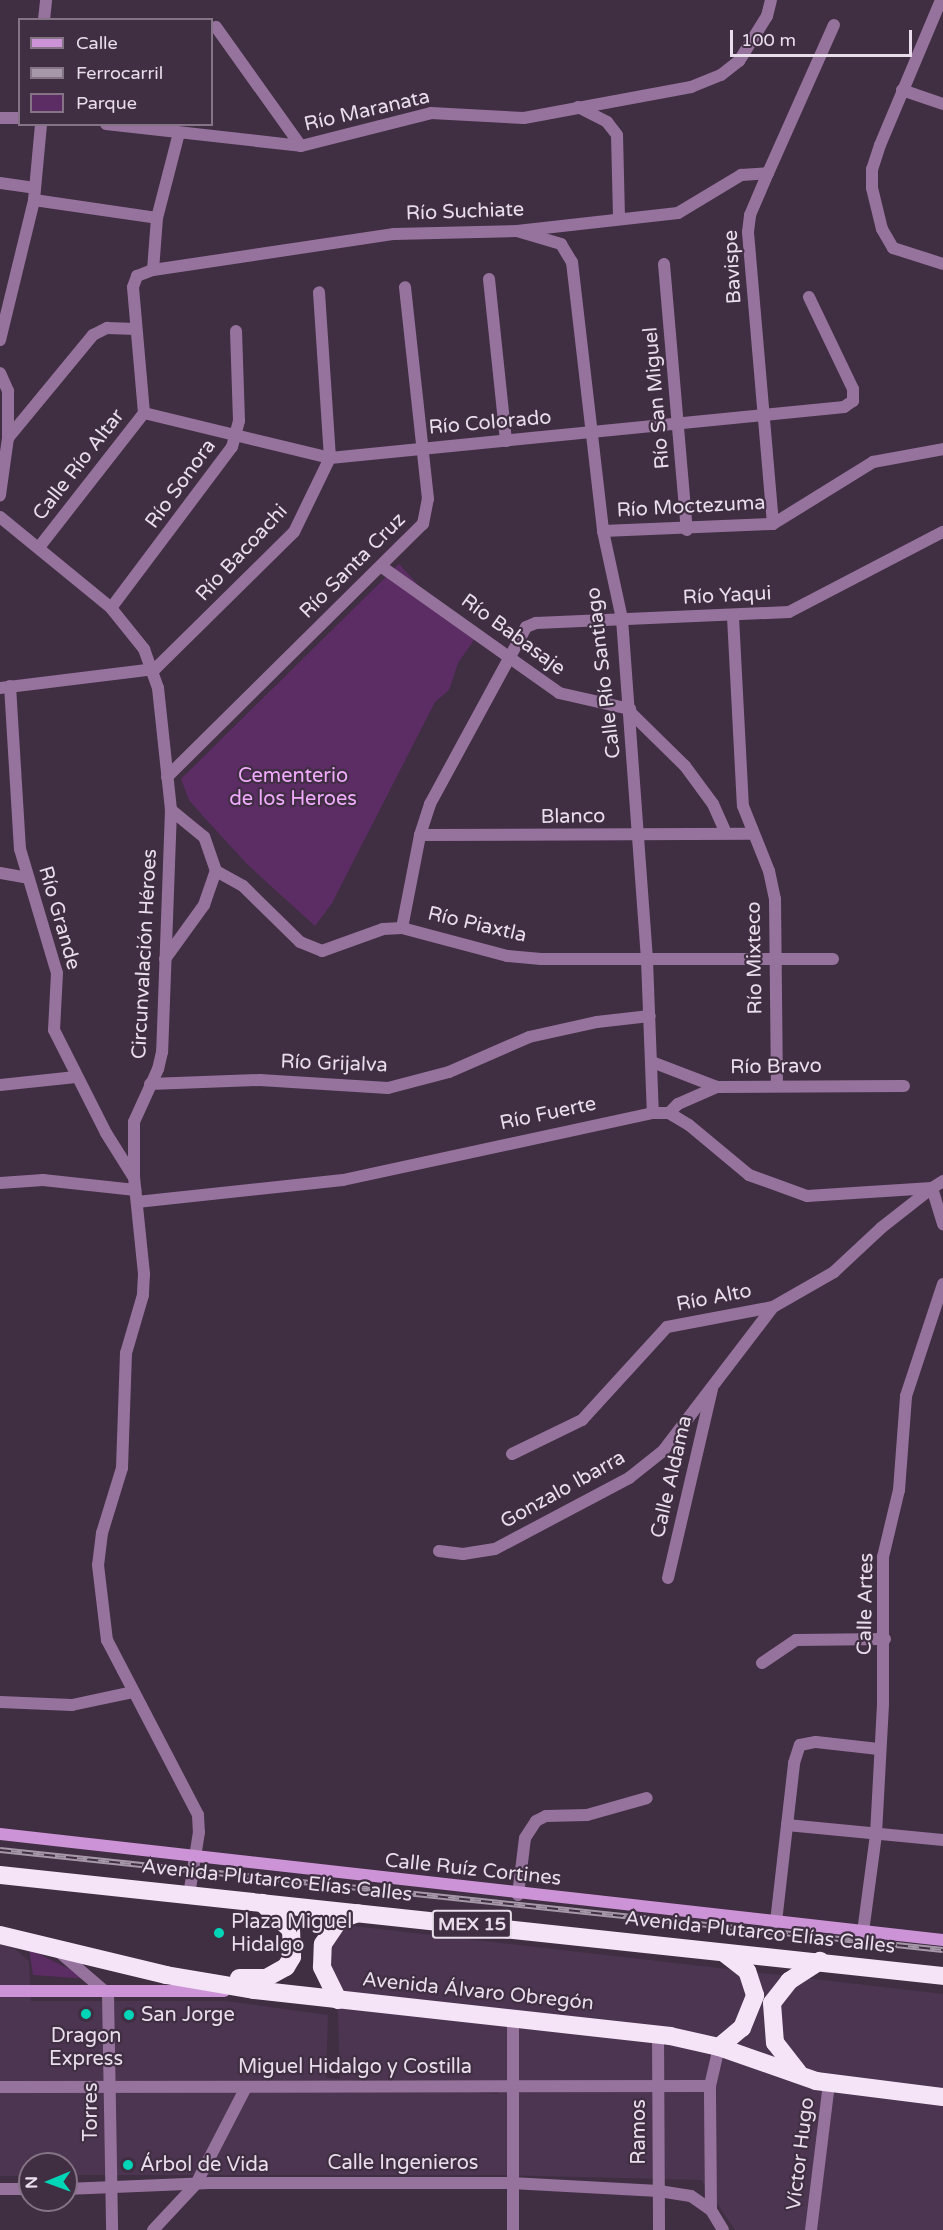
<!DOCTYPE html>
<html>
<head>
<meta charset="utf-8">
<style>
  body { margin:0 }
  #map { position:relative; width:943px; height:2230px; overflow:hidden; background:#402e43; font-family:"Varela Round",sans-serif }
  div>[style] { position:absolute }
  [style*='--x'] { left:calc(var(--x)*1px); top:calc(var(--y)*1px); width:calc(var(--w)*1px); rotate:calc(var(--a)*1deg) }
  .built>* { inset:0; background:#4c3550 }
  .green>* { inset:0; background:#5c2d64 }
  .street>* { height:12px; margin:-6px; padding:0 6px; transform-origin:6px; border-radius:6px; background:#96739c }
  .secondary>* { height:12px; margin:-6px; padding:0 6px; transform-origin:6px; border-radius:6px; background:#cc94d6 }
  .highway>* { height:18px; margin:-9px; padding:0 9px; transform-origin:9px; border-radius:9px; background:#f5e3f7 }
  .rail>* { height:6px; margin-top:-3px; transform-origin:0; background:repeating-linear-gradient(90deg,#402e43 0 11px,#a698a8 0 22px); box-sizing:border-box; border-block:2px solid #a698a8 }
  .dots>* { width:16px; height:16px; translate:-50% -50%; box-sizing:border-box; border:3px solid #402e43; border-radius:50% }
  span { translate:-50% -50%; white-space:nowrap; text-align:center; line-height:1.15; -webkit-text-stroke:4.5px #402e43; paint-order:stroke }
  .shield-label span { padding:2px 4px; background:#402e43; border:2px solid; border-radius:4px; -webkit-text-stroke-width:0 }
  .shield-label { font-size:18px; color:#e9ddeb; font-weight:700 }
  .street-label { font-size:20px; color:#e9ddeb }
  .park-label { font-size:20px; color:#f1abfd }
  .poi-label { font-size:20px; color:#e9ddeb }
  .left { translate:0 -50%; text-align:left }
  .legend { position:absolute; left:18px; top:18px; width:195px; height:108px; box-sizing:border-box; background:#402e43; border:2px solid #847486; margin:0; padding:8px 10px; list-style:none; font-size:18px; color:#e9ddeb }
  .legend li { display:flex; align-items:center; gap:12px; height:30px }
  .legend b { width:30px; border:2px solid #847486 }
  .north { position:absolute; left:18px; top:2152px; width:60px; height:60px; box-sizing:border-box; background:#402e43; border:2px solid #847486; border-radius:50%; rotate:269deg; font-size:16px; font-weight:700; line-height:24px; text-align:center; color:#e9ddeb }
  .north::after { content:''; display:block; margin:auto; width:21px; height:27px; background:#00d5b7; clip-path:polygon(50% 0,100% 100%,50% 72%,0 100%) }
  .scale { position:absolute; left:730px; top:30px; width:182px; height:27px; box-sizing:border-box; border:3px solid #e9ddeb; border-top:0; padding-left:8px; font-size:18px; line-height:21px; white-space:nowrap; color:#e9ddeb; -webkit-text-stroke:4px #402e43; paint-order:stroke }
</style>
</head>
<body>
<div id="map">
  <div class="built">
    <i style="clip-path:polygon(evenodd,345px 1925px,943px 1994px,943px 2230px,735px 2230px,701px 2180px,495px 2175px,66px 2175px,66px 2164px,30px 2164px,30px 2176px,0 2176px,0 1944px,15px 1949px,29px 1961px,31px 2001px,226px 2001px,328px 2015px,326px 2078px,340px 2079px,337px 1986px,322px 1967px,329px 1942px,345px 1925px,348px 2080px,498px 2081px,498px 2094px,497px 2094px,348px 2080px)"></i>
  </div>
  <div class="green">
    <i style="clip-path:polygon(399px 564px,440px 609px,476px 637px,458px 663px,449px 690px,435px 702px,332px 903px,315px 926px,247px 864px,202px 815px,189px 800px,181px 779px)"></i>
    <i style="clip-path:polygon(29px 1949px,89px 1979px,33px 1975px)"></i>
  </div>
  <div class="street">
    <i style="--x:941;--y:0;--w:157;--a:112.8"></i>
    <i style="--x:880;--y:145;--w:25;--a:108"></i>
    <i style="--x:872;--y:169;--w:19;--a:90"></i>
    <i style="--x:872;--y:188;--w:42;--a:76.3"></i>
    <i style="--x:882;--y:229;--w:22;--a:60"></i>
    <i style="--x:893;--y:248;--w:52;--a:17.7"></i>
    <i style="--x:44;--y:20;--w:20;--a:-84"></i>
    <i style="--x:216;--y:27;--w:146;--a:54.5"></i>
    <i style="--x:902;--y:90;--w:43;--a:18.9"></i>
    <i style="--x:578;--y:107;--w:33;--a:27"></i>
    <i style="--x:607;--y:122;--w:16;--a:52"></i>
    <i style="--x:617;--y:135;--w:84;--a:88.6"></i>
    <i style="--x:0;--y:118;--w:20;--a:0"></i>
    <i style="--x:106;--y:124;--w:196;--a:6.4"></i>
    <i style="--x:301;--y:146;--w:134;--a:-14.2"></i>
    <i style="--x:431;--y:113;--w:93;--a:3.1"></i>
    <i style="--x:524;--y:118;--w:170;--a:-10.5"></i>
    <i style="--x:691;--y:87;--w:32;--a:-22"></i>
    <i style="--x:721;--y:75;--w:23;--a:-38"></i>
    <i style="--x:739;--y:61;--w:53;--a:-58.1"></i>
    <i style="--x:767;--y:16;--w:16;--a:-76"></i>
    <i style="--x:0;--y:183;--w:35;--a:8"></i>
    <i style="--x:34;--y:200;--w:124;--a:8.3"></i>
    <i style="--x:517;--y:231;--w:46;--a:16.5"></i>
    <i style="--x:561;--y:244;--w:21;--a:59"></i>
    <i style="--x:572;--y:262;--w:271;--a:83.4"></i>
    <i style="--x:603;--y:531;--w:90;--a:77.8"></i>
    <i style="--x:622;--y:619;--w:342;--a:85.8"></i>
    <i style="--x:647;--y:960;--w:153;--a:87.8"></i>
    <i style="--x:664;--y:264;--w:267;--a:85.1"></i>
    <i style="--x:153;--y:270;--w:244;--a:-8.5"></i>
    <i style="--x:394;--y:234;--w:123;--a:-1.4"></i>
    <i style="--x:517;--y:231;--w:162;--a:-6.4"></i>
    <i style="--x:678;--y:213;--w:74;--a:-31.1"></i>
    <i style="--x:741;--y:175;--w:27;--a:-4"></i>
    <i style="--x:489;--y:279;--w:163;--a:84"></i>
    <i style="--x:0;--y:340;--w:144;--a:-76.3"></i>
    <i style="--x:34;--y:200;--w:76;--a:-84.7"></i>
    <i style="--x:0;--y:373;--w:20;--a:66"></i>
    <i style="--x:8;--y:391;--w:47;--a:90"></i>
    <i style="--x:8;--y:438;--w:58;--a:98"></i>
    <i style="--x:144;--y:413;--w:191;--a:13.6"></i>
    <i style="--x:330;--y:458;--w:517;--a:-5.67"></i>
    <i style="--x:844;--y:407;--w:11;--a:-34"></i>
    <i style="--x:853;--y:401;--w:12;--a:-90"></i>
    <i style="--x:853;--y:389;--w:102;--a:-115.6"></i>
    <i style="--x:8;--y:438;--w:134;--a:-50.5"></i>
    <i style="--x:93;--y:335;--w:16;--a:-27"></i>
    <i style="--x:107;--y:328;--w:29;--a:2"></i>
    <i style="--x:0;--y:517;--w:144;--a:39.3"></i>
    <i style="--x:111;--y:608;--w:53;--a:51.2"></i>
    <i style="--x:144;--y:649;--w:41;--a:70.3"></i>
    <i style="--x:158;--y:688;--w:123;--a:83.9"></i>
    <i style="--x:171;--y:810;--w:242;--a:92.1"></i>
    <i style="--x:162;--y:1052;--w:17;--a:103"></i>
    <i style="--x:158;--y:1069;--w:58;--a:114.4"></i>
    <i style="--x:134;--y:1122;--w:55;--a:90"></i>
    <i style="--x:134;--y:1177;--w:98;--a:84.1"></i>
    <i style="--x:144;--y:1274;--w:21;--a:93"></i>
    <i style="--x:143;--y:1295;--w:60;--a:106.3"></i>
    <i style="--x:126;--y:1353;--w:115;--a:92"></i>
    <i style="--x:122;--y:1468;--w:68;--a:107.1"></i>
    <i style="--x:102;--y:1533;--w:32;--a:97"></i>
    <i style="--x:98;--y:1565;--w:76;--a:83.2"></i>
    <i style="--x:107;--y:1640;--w:197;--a:62.5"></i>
    <i style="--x:198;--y:1815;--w:17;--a:87"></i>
    <i style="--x:199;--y:1832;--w:64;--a:99"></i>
    <i style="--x:773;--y:524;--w:293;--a:-94.9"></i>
    <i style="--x:748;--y:232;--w:17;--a:-83"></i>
    <i style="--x:750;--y:215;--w:46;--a:-66.8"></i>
    <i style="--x:768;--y:173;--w:162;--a:-66"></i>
    <i style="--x:603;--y:531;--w:170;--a:-2.4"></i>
    <i style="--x:773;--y:524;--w:118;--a:-31.8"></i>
    <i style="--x:873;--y:462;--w:71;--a:-10.5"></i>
    <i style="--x:40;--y:546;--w:169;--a:-52"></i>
    <i style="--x:144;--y:413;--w:126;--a:-95"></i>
    <i style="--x:133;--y:287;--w:12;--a:-70"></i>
    <i style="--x:137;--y:276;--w:17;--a:-21"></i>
    <i style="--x:153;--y:270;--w:52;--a:-85.6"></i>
    <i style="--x:157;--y:218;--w:88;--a:-75.5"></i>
    <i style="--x:382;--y:567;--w:217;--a:35.4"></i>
    <i style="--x:559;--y:693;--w:73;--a:12.7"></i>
    <i style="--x:111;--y:608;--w:201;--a:-53.1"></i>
    <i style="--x:232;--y:447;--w:27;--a:-75"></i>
    <i style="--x:239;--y:421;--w:90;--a:-91.9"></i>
    <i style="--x:733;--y:617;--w:189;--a:87"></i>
    <i style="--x:743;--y:806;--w:70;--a:68.2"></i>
    <i style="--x:769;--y:871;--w:29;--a:78"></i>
    <i style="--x:775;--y:899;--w:186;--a:89.4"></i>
    <i style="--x:10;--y:686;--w:163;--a:86.5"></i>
    <i style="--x:20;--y:849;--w:129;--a:73.4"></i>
    <i style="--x:57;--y:973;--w:57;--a:93"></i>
    <i style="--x:54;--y:1030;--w:115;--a:63.2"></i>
    <i style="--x:106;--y:1133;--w:51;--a:57.9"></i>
    <i style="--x:0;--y:688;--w:156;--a:-7"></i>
    <i style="--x:155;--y:669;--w:195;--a:-44.6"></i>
    <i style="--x:294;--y:532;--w:82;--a:-64.1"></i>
    <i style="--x:330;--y:458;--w:166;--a:-93.8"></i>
    <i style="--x:630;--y:712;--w:77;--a:44.5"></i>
    <i style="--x:685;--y:766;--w:47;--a:53.6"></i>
    <i style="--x:713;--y:804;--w:32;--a:66"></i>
    <i style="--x:167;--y:777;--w:360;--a:-44.7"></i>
    <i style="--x:423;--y:524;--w:25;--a:-79"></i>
    <i style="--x:428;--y:499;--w:213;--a:-96.2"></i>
    <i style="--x:420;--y:835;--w:333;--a:-0.2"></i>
    <i style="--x:216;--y:871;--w:31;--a:29"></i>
    <i style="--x:243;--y:886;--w:80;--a:44.5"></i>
    <i style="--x:300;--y:942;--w:24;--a:22"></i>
    <i style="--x:322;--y:951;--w:65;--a:-19.8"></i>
    <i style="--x:383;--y:929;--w:19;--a:-3"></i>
    <i style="--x:402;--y:928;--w:109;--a:14.9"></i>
    <i style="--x:507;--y:956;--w:34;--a:5"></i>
    <i style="--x:541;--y:959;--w:292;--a:0"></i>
    <i style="--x:0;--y:873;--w:27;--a:10"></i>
    <i style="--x:402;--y:928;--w:95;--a:-79"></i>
    <i style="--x:420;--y:835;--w:33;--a:-72"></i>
    <i style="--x:430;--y:804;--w:201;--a:-61.5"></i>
    <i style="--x:526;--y:627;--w:11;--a:-22"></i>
    <i style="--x:536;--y:623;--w:253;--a:-2.5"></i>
    <i style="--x:789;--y:612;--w:174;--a:-27.5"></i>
    <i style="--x:165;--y:959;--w:67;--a:-54.2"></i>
    <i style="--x:204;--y:905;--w:36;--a:-71"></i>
    <i style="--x:216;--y:871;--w:36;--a:-109"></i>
    <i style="--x:204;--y:837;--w:43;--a:-140.7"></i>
    <i style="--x:652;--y:1062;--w:70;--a:21"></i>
    <i style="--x:717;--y:1087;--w:187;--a:-0.3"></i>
    <i style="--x:150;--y:1084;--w:110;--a:-2.1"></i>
    <i style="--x:260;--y:1080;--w:128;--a:3.6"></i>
    <i style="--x:388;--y:1088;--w:63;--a:-14.7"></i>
    <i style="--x:449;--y:1072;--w:87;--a:-23.6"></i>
    <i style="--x:529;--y:1037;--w:70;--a:-12.4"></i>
    <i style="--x:597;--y:1022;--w:53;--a:-6.5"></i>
    <i style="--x:0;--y:1085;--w:76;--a:-6"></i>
    <i style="--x:669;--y:1113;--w:13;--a:-45"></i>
    <i style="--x:678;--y:1104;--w:43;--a:-23.6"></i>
    <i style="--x:0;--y:1183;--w:43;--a:-4"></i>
    <i style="--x:43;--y:1180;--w:93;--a:6.2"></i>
    <i style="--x:137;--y:1202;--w:207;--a:-6.1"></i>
    <i style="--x:343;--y:1180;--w:317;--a:-12.2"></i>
    <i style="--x:653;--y:1113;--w:16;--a:0"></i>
    <i style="--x:669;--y:1113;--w:23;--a:31"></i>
    <i style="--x:689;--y:1125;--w:78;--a:39.8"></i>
    <i style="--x:749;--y:1175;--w:62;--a:19.9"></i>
    <i style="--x:807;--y:1196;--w:125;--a:-3.7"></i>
    <i style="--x:932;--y:1188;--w:13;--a:-32"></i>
    <i style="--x:512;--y:1454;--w:78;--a:-25.9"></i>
    <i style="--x:582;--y:1420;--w:126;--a:-47.6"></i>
    <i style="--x:667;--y:1327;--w:108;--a:-10.7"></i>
    <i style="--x:773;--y:1307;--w:70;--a:-29.8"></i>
    <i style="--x:834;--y:1272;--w:64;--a:-43.1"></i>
    <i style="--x:881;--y:1228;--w:65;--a:-38.1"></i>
    <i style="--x:932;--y:1188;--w:38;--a:73"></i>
    <i style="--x:439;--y:1551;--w:24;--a:7"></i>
    <i style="--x:463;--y:1554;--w:32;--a:-9"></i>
    <i style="--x:495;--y:1549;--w:152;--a:-27.9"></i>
    <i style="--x:629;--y:1478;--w:43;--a:-38.5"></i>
    <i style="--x:663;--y:1451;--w:181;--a:-52.6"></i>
    <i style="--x:668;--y:1578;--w:194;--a:-76.9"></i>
    <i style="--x:762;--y:1663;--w:41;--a:-34.1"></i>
    <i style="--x:796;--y:1640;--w:89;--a:-0.6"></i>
    <i style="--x:0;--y:1702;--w:72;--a:2.4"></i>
    <i style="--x:72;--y:1705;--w:62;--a:-12"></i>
    <i style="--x:787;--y:1825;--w:157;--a:5.5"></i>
    <i style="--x:518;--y:1895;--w:57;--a:-83"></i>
    <i style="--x:525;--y:1838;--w:20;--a:-57"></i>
    <i style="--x:536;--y:1821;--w:11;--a:-27"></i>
    <i style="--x:546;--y:1816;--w:41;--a:-1.4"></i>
    <i style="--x:587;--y:1815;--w:62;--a:-15.8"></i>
    <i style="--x:776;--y:1922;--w:160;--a:-83.5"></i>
    <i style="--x:794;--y:1763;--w:19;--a:-72"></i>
    <i style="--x:800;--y:1745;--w:16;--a:-11"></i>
    <i style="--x:816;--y:1742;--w:63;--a:6.3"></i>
    <i style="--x:863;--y:1932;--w:99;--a:-82.4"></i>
    <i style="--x:876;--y:1834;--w:131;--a:-86.9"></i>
    <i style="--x:883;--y:1703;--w:146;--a:-90"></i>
    <i style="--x:883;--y:1557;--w:69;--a:-76.6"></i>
    <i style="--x:899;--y:1490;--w:94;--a:-85.7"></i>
    <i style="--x:906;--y:1396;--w:118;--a:-71.7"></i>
    <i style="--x:58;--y:1951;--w:66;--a:40.7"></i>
    <i style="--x:108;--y:1994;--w:236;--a:89"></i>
    <i style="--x:513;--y:2019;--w:211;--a:90"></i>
    <i style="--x:658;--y:2034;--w:196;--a:89.7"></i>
    <i style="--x:0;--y:2087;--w:710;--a:-0.08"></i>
    <i style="--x:0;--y:2189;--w:30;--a:0"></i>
    <i style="--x:66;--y:2189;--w:144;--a:-2.4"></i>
    <i style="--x:210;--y:2183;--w:301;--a:0"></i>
    <i style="--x:511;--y:2183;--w:148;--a:3.1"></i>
    <i style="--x:659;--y:2191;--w:32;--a:9"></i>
    <i style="--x:691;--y:2196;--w:24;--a:35"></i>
    <i style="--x:711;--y:2210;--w:23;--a:59"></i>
    <i style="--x:711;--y:2210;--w:124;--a:-90.5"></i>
    <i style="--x:710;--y:2086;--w:40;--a:-77"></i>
    <i style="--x:153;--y:2230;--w:63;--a:-46.9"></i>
    <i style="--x:196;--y:2184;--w:109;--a:-62.7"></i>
    <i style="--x:811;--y:2230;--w:148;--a:-83"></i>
  </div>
  <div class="secondary">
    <i style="--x:0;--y:1834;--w:949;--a:6.41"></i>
    <i style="--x:0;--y:1991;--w:224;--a:0"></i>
  </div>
  <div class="highway">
    <i style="--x:0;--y:1875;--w:948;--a:6.11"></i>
    <i style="--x:0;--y:1935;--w:171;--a:13.5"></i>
    <i style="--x:166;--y:1975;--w:89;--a:9.7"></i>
    <i style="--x:254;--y:1990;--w:419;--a:6.3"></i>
    <i style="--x:670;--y:2036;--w:50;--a:12.7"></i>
    <i style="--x:719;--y:2047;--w:103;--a:19.3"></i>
    <i style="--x:816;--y:2081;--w:128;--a:7.2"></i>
    <i style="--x:239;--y:1978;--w:27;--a:0"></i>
    <i style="--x:266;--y:1978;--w:23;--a:-29"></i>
    <i style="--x:286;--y:1967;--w:12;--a:-59"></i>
    <i style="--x:292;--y:1957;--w:27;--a:-92"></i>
    <i style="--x:291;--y:1930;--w:40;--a:-137"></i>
    <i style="--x:338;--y:2000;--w:37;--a:-116"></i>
    <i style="--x:322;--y:1967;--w:23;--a:-88"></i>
    <i style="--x:323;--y:1944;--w:29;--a:-56"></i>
    <i style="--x:339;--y:1920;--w:20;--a:-20"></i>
    <i style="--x:719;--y:2047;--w:30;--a:-40"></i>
    <i style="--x:742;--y:2028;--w:35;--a:-68"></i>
    <i style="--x:755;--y:1995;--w:25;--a:-108"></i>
    <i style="--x:747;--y:1971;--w:28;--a:-142"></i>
    <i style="--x:798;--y:2072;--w:37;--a:-128"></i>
    <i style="--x:775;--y:2043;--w:40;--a:-94.3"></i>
    <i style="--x:772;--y:2003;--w:28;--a:-52"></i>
    <i style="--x:789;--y:1981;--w:37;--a:-33"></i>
  </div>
  <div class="rail">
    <i style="--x:0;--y:1850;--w:948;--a:6.05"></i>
  </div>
  <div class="dots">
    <i style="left:219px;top:1933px;background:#00d5b7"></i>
    <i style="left:86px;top:2014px;background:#00d5b7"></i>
    <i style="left:129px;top:2015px;background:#00d5b7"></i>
    <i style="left:128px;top:2165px;background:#00d5b7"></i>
  </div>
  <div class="shield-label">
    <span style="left:472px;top:1924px">MEX 15</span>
  </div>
  <div class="street-label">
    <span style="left:367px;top:111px;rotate:-13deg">Río Maranata</span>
    <span style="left:465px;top:212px;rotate:-2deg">Río Suchiate</span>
    <span style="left:733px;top:267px;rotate:-93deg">Bavispe</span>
    <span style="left:657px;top:398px;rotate:-95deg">Río San Miguel</span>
    <span style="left:490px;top:423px;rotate:-5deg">Río Colorado</span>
    <span style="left:79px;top:465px;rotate:-52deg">Calle Río Altar</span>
    <span style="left:181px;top:484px;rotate:-54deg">Río Sonora</span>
    <span style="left:691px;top:507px;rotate:-3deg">Río Moctezuma</span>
    <span style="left:242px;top:553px;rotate:-47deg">Río Bacoachi</span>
    <span style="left:353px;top:566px;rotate:-45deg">Río Santa Cruz</span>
    <span style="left:727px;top:596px;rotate:-3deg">Río Yaqui</span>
    <span style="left:513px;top:635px;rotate:36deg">Río Babasaje</span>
    <span style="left:604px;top:673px;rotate:-97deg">Calle Río Santiago</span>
    <span style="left:573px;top:817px;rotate:-1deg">Blanco</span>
    <span style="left:59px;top:918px;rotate:74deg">Río Grande</span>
    <span style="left:477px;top:925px;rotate:13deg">Río Piaxtla</span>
    <span style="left:145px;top:954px;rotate:-87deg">Circunvalación Héroes</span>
    <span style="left:755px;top:958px;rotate:-91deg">Río Mixteco</span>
    <span style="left:334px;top:1064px;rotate:2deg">Río Grijalva</span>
    <span style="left:776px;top:1067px;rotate:-1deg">Río Bravo</span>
    <span style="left:548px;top:1114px;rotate:-12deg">Río Fuerte</span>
    <span style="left:714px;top:1298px;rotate:-11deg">Río Alto</span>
    <span style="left:672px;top:1477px;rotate:-77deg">Calle Aldama</span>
    <span style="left:563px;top:1490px;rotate:-29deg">Gonzalo Ibarra</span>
    <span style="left:866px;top:1604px;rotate:-89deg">Calle Artes</span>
    <span style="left:473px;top:1870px;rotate:6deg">Calle Ruíz Cortines</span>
    <span style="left:277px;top:1881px;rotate:6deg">Avenida Plutarco Elías Calles</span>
    <span style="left:760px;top:1933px;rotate:6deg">Avenida Plutarco Elías Calles</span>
    <span style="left:478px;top:1992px;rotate:6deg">Avenida Álvaro Obregón</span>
    <span style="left:355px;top:2067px">Miguel Hidalgo y Costilla</span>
    <span style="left:91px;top:2112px;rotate:-90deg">Torres</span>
    <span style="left:639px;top:2132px;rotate:-90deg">Ramos</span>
    <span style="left:801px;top:2154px;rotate:-83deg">Víctor Hugo</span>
    <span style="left:403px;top:2163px">Calle Ingenieros</span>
  </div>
  <div class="park-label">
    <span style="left:293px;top:788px">Cementerio<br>de los Heroes</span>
  </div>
  <div class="poi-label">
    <span class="left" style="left:231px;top:1934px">Plaza Miguel<br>Hidalgo</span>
    <span class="left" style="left:141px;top:2015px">San Jorge</span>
    <span style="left:86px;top:2048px">Dragon<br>Express</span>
    <span class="left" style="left:140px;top:2165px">Árbol de Vida</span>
  </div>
  <ul class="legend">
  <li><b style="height:8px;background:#cc94d6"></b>Calle</li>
  <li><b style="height:8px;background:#a698a8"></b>Ferrocarril</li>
  <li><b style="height:16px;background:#5c2d64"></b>Parque</li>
  </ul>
  <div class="north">N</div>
  <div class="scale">100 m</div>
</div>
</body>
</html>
